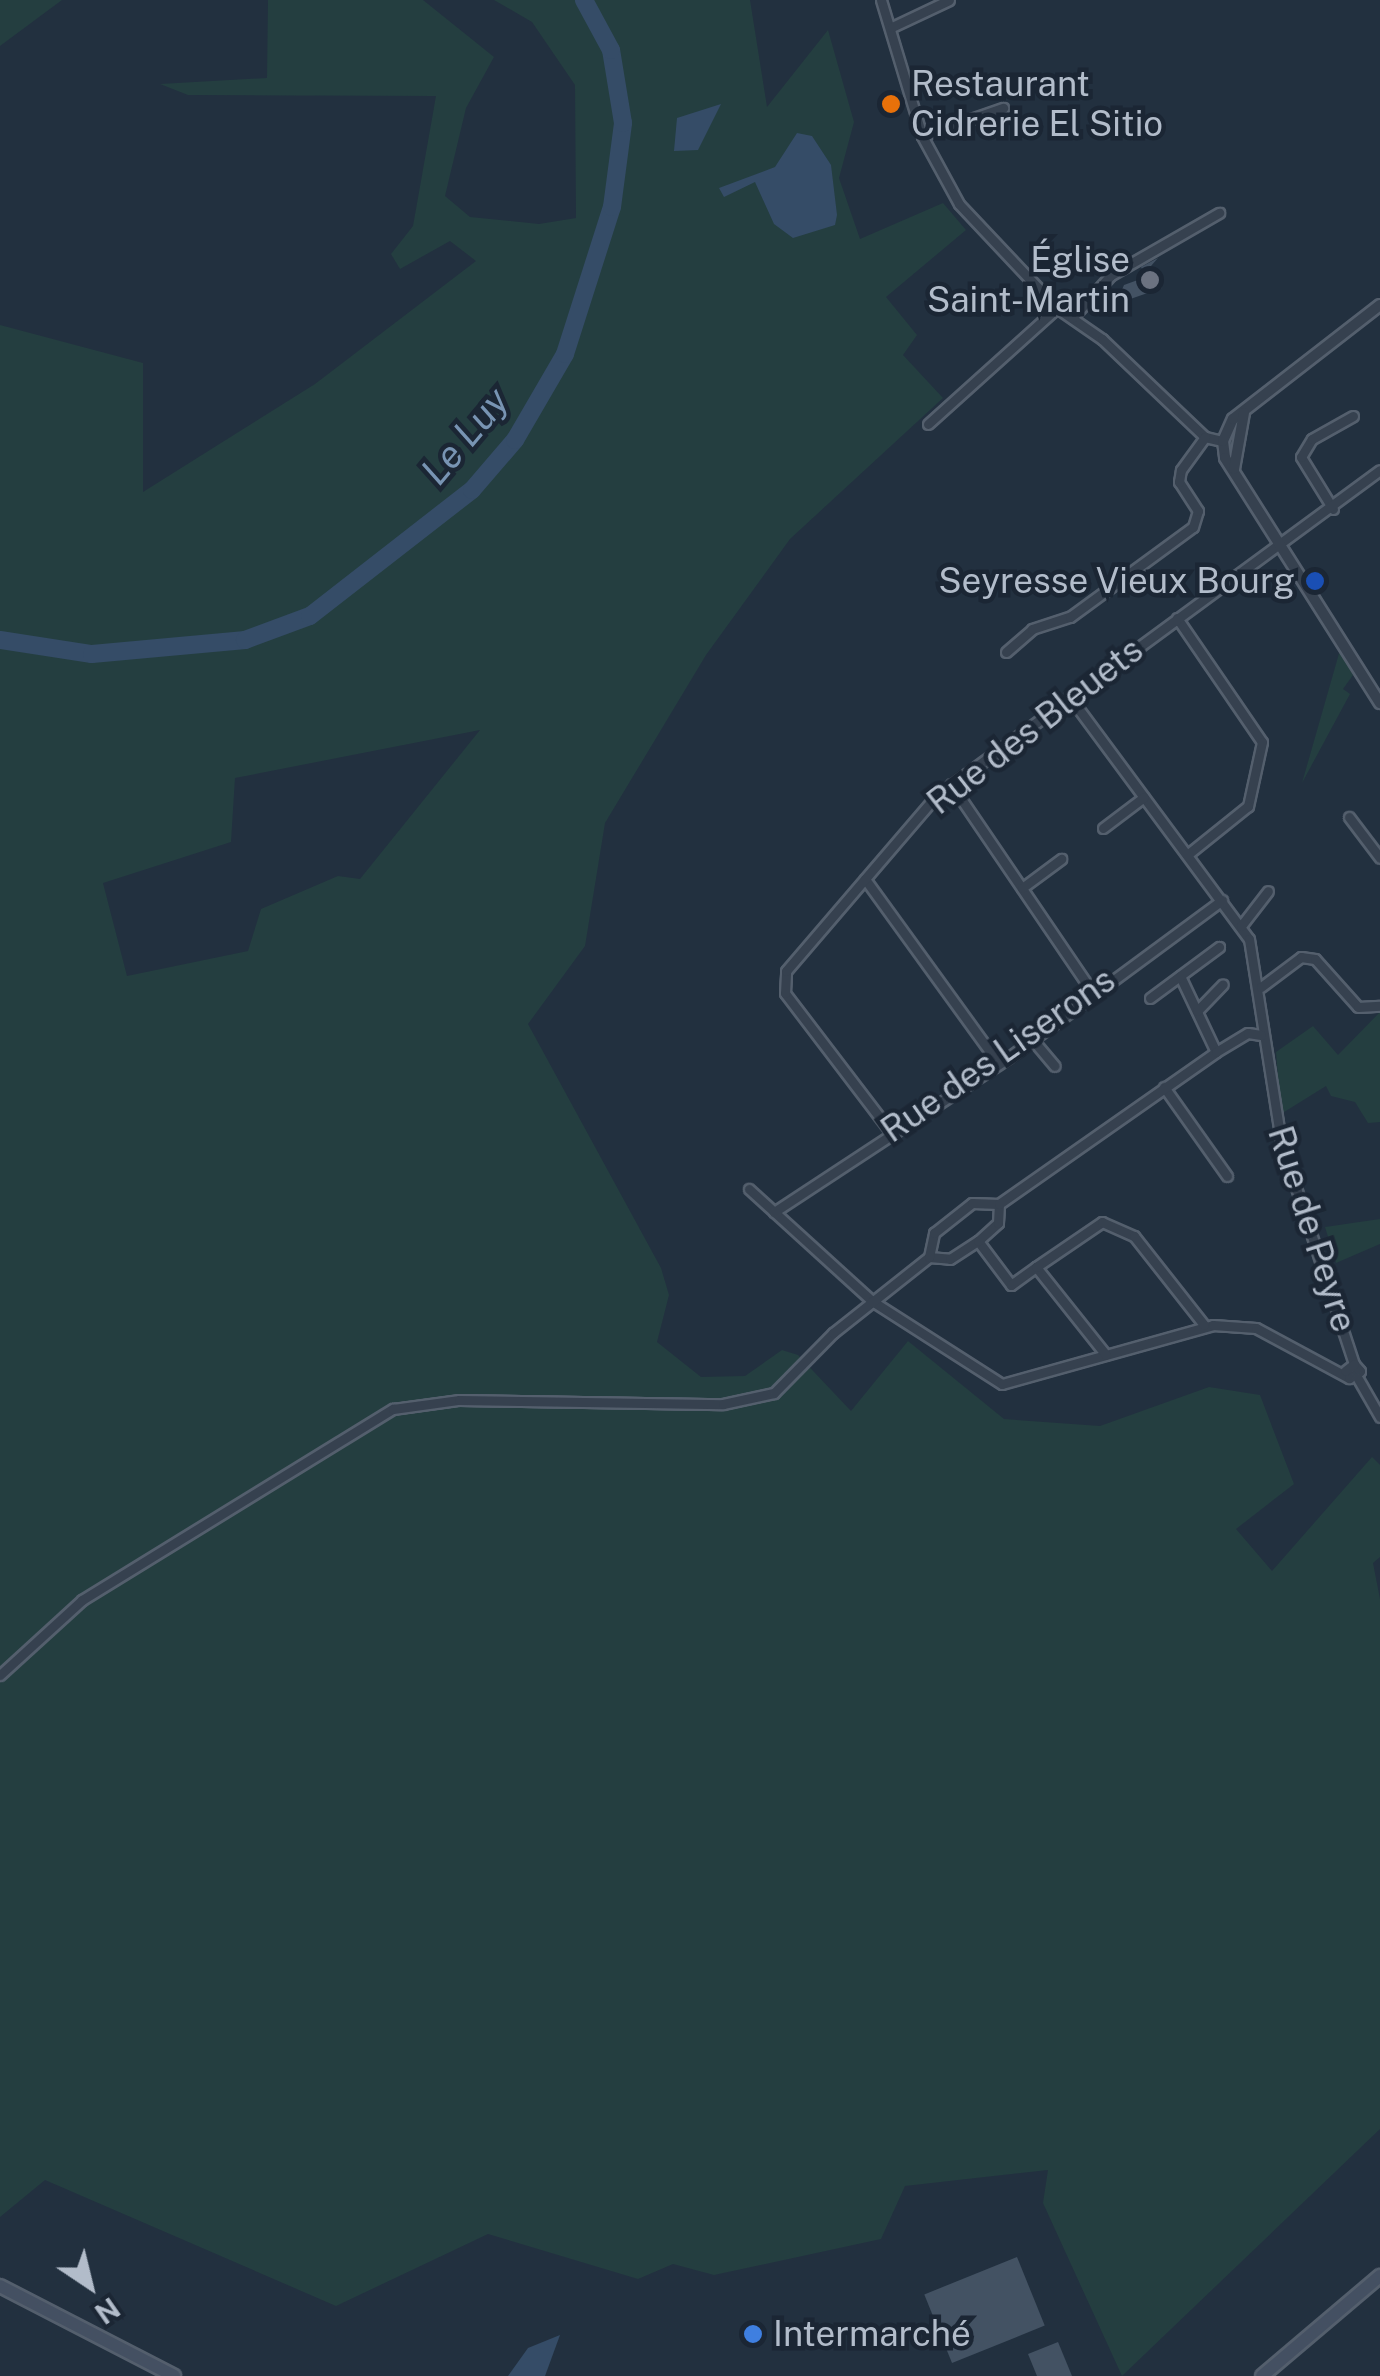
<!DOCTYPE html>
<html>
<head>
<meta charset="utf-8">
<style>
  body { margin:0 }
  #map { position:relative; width:1380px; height:2376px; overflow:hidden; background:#22303f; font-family:"Public Sans",sans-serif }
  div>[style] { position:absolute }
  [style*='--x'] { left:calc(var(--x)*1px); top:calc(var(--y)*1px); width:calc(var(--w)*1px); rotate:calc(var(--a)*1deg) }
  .green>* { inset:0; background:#243e40 }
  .water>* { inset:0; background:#354c67 }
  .river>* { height:18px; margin:-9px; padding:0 9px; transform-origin:9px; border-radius:9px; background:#354c67 }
  .building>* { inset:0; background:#435263; transform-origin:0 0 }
  .roads { filter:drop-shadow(2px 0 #545f6d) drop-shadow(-2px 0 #545f6d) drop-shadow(0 2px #545f6d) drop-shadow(0 -2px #545f6d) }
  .minor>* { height:9px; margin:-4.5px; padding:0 4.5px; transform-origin:4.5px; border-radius:4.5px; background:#36414f }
  .tertiary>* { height:10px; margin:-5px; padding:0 5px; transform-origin:5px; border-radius:5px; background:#36414f }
  .secondary>* { height:12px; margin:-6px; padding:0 6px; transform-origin:6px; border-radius:6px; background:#445062 }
  .dots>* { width:28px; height:28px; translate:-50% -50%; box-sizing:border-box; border:5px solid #1b2634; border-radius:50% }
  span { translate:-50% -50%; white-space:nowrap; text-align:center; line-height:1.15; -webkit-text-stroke:9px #1b2634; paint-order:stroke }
  .poi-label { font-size:35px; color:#b2bcca }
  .left { translate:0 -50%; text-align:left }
  .right { translate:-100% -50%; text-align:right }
  .street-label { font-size:35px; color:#b2bcca }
  .water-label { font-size:38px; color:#7894b3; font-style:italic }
  .north { position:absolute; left:40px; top:2236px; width:100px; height:100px; -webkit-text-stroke:8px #1b2634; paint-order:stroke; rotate:145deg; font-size:28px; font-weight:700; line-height:40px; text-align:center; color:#b2bcca }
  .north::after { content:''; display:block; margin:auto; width:35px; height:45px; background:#b2bcca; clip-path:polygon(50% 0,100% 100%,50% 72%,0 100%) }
</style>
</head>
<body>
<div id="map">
  <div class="green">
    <i style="clip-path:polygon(0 0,62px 0,0 46px)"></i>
    <i style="clip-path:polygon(evenodd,268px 0,423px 0,494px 57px,466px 108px,445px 196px,470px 217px,539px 224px,576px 218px,575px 85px,532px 22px,494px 0,750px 0,767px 107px,828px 30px,854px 122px,839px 178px,860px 239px,943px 203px,966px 230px,886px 297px,917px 335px,903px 355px,943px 398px,790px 539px,706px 655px,605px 823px,585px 946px,528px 1024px,661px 1268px,669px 1295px,657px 1342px,701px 1377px,745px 1376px,782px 1350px,798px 1355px,851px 1411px,908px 1341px,1004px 1419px,1100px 1426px,1209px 1387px,1260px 1395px,1294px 1484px,1236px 1529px,1272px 1571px,1372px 1457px,1380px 1465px,1380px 1557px,1373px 1563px,1380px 1599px,1380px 2129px,1122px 2376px,1043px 2203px,1048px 2170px,905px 2186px,881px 2239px,714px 2275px,673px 2264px,638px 2279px,488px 2234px,336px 2306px,45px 2180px,0 2217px,0 325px,143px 363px,143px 492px,315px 384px,476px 261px,450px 241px,400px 269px,391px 254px,413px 226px,436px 96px,188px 95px,160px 84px,267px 78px,268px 0,480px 730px,360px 879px,338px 876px,261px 909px,248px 951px,127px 976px,103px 883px,231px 842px,235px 778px,480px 730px)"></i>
    <i style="clip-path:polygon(1340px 650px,1353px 675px,1343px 689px,1350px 694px,1302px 783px)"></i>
    <i style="clip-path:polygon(1380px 1012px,1380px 1122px,1368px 1123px,1355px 1102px,1331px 1096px,1326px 1086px,1281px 1114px,1276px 1052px,1313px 1026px,1338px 1055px)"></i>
    <i style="clip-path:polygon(1380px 1219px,1380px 1244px,1336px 1263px,1325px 1227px)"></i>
  </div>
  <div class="water">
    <i style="clip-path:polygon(721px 104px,698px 150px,674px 151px,677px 118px)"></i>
    <i style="clip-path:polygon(797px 133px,812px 136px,831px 165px,837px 215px,835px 225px,793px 238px,774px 224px,755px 182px,724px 197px,719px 188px,775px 167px)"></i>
    <i style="clip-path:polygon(560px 2335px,545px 2376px,508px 2376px,528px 2348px)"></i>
  </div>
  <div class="river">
    <i style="--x:0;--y:640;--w:93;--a:8.7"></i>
    <i style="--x:92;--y:654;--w:154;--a:-5.2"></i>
    <i style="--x:245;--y:640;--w:69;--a:-20.3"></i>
    <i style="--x:310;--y:616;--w:205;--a:-37.9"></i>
    <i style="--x:472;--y:490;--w:66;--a:-49.3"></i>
    <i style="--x:515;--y:440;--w:99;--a:-59.8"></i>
    <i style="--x:565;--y:354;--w:154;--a:-72.3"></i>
    <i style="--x:612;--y:207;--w:85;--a:-82.5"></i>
    <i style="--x:623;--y:123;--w:74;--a:-99.3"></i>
    <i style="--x:611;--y:50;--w:57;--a:-118.4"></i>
  </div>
  <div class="building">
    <i style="clip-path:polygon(1158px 258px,1151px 266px,1162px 288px,1116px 304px,1124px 285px,1146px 277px,1141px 267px)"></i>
    <i style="left:1017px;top:2257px;width:74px;height:100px;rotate:68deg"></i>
    <i style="clip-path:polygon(1058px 2342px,1072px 2376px,1037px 2376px,1028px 2354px)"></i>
  </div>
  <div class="roads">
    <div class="minor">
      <i style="--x:881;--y:0;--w:142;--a:73.2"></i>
      <i style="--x:922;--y:136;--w:77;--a:61.4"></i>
      <i style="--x:959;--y:204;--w:143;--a:46.7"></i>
      <i style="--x:1057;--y:308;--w:55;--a:34.6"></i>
      <i style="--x:1102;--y:339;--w:142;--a:43.6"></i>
      <i style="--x:1205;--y:437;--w:18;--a:13"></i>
      <i style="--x:892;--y:27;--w:63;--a:-25.3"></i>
      <i style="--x:922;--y:136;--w:86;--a:-19.1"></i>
      <i style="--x:1072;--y:318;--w:58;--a:-47.8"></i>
      <i style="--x:1111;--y:275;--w:125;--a:-29.9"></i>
      <i style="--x:928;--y:424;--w:173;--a:-42"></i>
      <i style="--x:1333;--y:509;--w:61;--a:-121.6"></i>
      <i style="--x:1301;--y:457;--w:21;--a:-59"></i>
      <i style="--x:1312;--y:439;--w:47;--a:-29.3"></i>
      <i style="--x:1177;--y:618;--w:150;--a:55.6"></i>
      <i style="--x:1262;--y:742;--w:66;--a:102.3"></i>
      <i style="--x:1248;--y:806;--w:77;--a:141.3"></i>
      <i style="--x:1006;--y:652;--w:35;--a:-41"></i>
      <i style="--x:1032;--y:629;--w:40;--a:-18"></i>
      <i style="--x:1070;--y:617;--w:152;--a:-36.2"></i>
      <i style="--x:1193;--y:527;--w:17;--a:-73"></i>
      <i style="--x:1198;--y:511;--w:35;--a:-123"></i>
      <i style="--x:1179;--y:482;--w:12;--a:-81"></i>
      <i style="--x:1181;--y:470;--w:41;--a:-54"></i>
      <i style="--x:1069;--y:696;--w:302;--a:53.5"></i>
      <i style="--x:1249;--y:939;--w:206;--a:81"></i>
      <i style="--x:1281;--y:1142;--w:234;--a:71.8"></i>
      <i style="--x:951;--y:784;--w:249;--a:55.8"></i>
      <i style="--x:1349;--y:817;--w:51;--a:52.9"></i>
      <i style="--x:1103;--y:828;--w:51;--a:-37.1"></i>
      <i style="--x:865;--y:879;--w:228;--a:54.1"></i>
      <i style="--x:1022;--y:888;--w:49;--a:-36.6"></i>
      <i style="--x:1241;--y:926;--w:44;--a:-52.4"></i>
      <i style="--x:1180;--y:976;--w:84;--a:64.7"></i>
      <i style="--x:1261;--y:987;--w:50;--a:-36.9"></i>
      <i style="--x:1301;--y:957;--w:14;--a:8"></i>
      <i style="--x:1315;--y:959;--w:64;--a:48.1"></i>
      <i style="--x:1358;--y:1007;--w:22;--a:-3"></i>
      <i style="--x:1150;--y:998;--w:86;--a:-36.5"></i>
      <i style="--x:1197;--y:1011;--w:37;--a:-46"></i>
      <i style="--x:1032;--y:1039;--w:35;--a:50"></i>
      <i style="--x:1164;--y:1087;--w:109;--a:54.7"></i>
      <i style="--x:890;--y:1131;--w:173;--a:-127.3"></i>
      <i style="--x:785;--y:993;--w:22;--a:-87"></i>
      <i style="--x:786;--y:971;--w:229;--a:-49.4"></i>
      <i style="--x:935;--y:797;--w:552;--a:-36.31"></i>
      <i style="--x:749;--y:1189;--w:166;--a:42.3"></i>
      <i style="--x:872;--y:1301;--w:154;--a:32.6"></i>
      <i style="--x:1002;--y:1384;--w:219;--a:-15.6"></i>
      <i style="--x:1213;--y:1325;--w:43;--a:4"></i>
      <i style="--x:1256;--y:1328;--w:106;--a:28.3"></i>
      <i style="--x:1349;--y:1378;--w:13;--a:-32"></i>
      <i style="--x:1360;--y:1371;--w:9;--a:-131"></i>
      <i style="--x:1354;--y:1364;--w:11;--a:142"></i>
      <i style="--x:774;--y:1212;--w:280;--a:-33.3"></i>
      <i style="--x:1008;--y:1058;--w:266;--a:-36.4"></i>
      <i style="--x:978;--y:1241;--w:55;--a:53.1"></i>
      <i style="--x:1011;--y:1285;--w:31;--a:-36"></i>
      <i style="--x:1036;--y:1267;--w:112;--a:51.5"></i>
      <i style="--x:929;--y:1257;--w:21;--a:5"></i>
      <i style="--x:950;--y:1259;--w:33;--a:-33"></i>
      <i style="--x:978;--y:1241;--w:27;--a:-42"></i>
      <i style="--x:998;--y:1223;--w:19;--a:-87"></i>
      <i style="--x:1036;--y:1267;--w:80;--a:-34.3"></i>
      <i style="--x:1102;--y:1222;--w:35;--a:24"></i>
      <i style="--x:1134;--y:1236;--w:113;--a:51.8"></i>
      <i style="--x:1357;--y:1377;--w:46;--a:60.1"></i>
      <i style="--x:0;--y:1675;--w:111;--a:-42.4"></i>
      <i style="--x:82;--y:1600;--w:365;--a:-31.6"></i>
      <i style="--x:393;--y:1409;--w:67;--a:-7.8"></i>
      <i style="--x:459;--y:1400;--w:264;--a:0.9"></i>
      <i style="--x:723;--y:1404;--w:52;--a:-12.2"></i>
      <i style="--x:774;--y:1393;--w:84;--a:-45.5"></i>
      <i style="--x:833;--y:1333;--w:122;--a:-38.4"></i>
      <i style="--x:929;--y:1257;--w:25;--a:-78"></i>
      <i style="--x:934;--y:1233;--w:48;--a:-38.3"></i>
      <i style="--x:972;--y:1203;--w:27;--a:2"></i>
      <i style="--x:999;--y:1204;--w:265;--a:-35"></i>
      <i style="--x:1216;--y:1052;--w:37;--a:-31"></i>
      <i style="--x:1248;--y:1033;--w:13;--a:9"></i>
    </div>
    <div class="tertiary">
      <i style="--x:1223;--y:441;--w:17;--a:83"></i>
      <i style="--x:1225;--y:458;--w:290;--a:57.7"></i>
      <i style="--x:1223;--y:441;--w:24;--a:-66"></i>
      <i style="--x:1233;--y:419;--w:186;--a:-37.8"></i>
      <i style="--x:1234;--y:469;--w:57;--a:-79.9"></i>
    </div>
    <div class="secondary">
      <i style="--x:0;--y:2286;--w:196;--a:27.3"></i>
      <i style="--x:1262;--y:2376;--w:155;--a:-40.3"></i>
    </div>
  </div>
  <div class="dots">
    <i style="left:891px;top:104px;background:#e8710a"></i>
    <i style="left:1150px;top:280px;background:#6b7280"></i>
    <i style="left:1315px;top:581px;background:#1a4fb4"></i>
    <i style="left:753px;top:2334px;background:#3f7fe0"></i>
  </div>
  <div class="poi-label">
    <span class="left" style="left:911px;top:104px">Restaurant<br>Cidrerie El Sitio</span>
    <span class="right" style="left:1130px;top:280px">Église<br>Saint-Martin</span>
    <span class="right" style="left:1295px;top:581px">Seyresse Vieux Bourg</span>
    <span class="left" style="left:773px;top:2334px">Intermarché</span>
  </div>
  <div class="street-label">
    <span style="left:1035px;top:726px;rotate:-38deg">Rue des Bleuets</span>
    <span style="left:998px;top:1055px;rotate:-35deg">Rue des Liserons</span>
    <span style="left:1312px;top:1229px;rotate:72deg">Rue de Peyre</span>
  </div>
  <div class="water-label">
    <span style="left:465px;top:436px;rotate:-50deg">Le Luy</span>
  </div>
  <div class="north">N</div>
</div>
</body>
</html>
